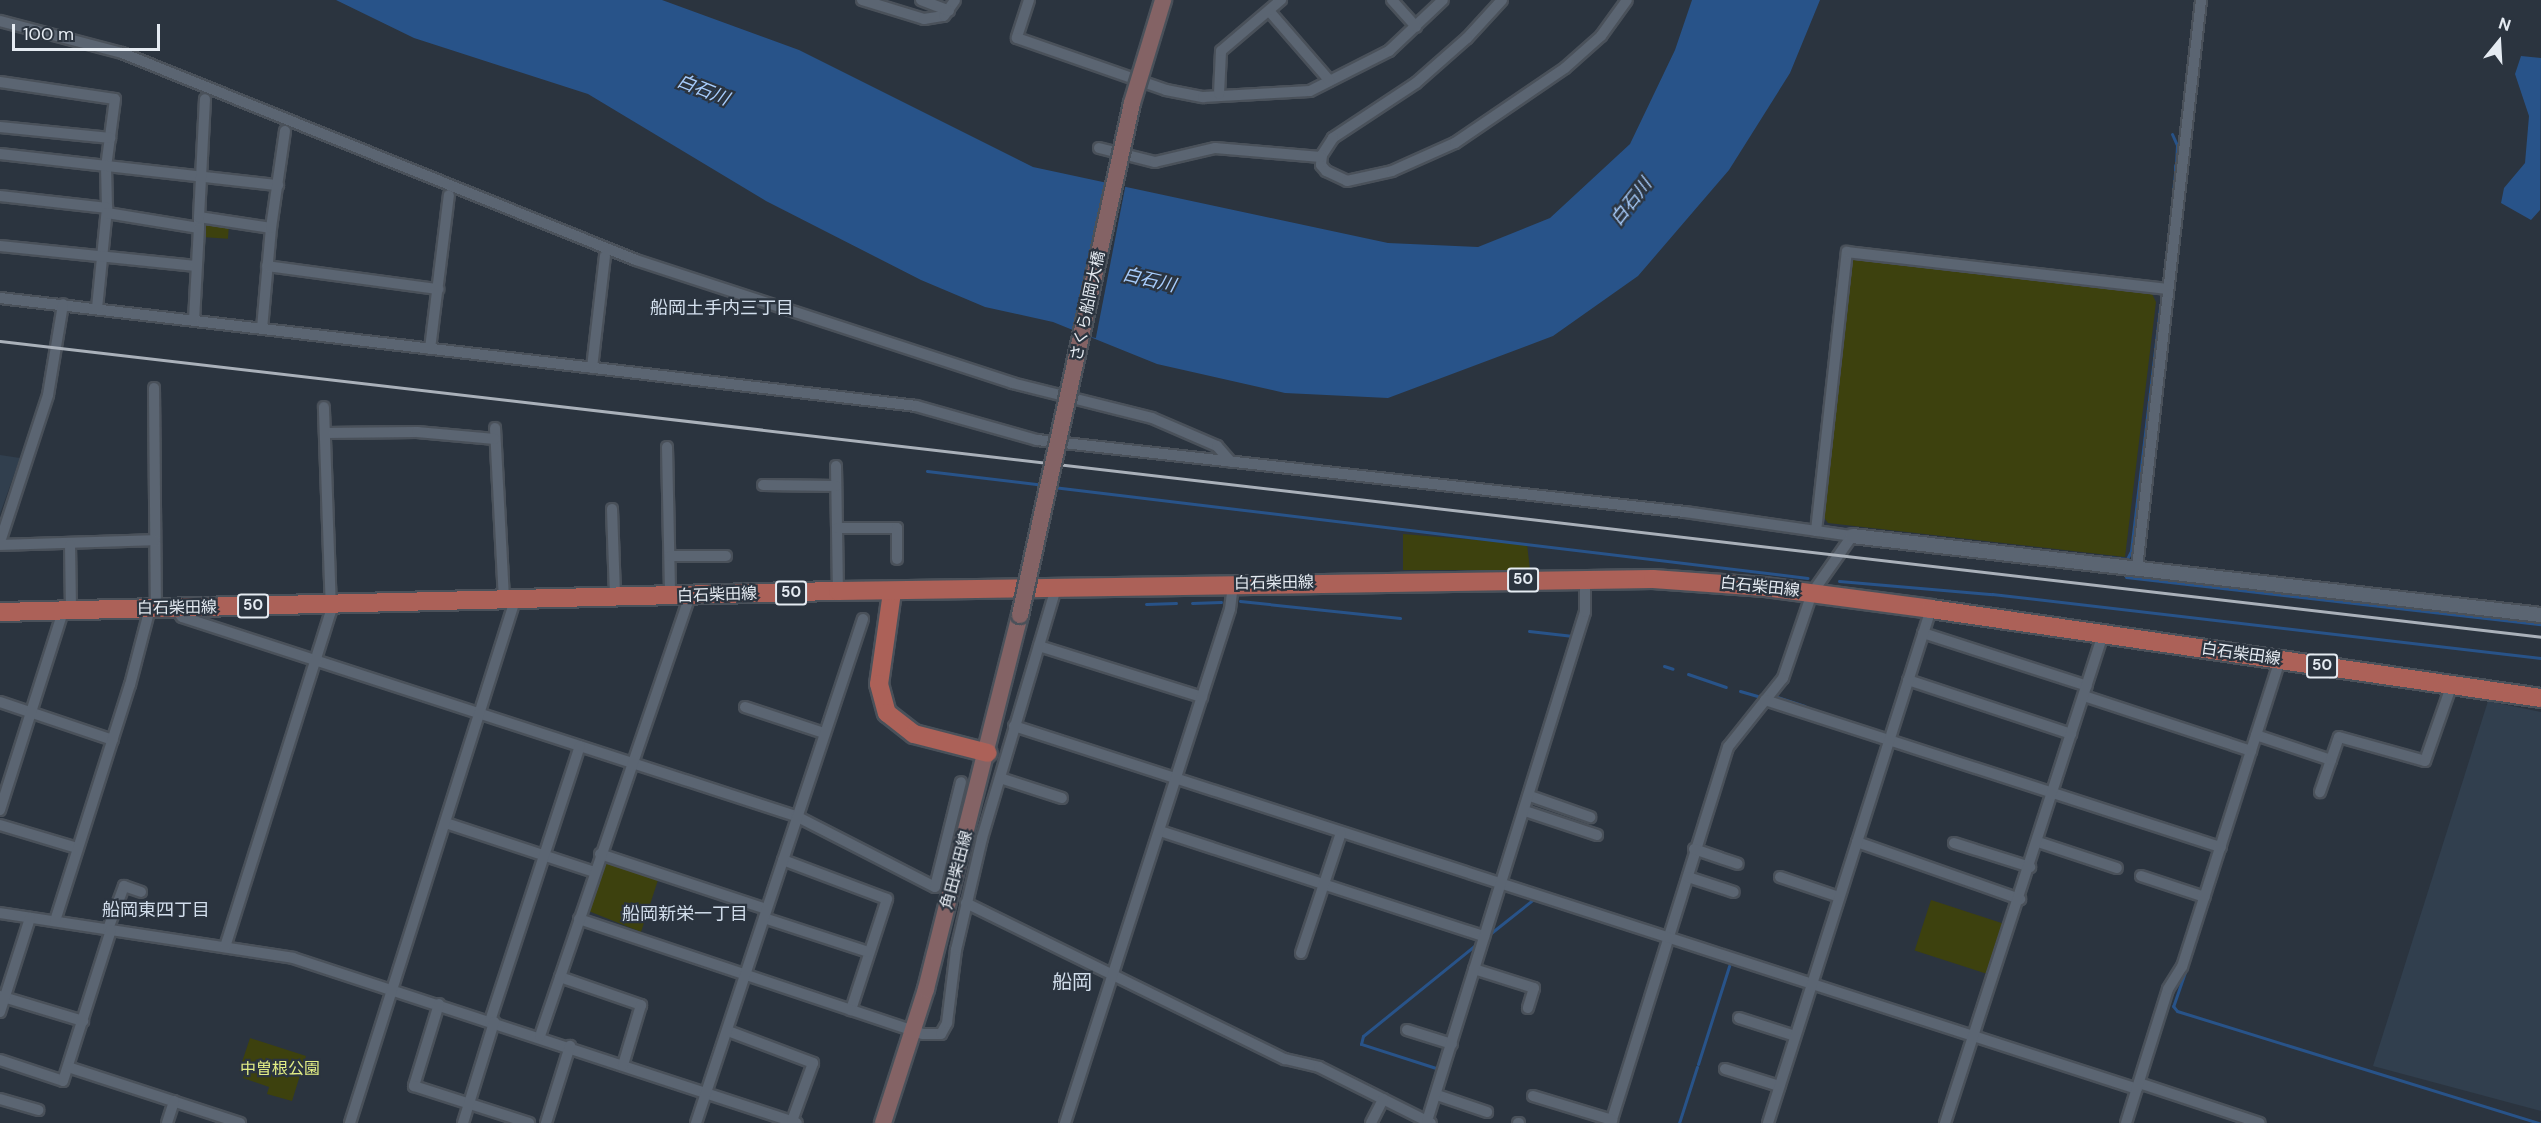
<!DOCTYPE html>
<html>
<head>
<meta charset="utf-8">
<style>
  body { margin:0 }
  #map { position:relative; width:2541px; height:1123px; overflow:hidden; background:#2b343f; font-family:"DM Sans","Noto Sans JP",sans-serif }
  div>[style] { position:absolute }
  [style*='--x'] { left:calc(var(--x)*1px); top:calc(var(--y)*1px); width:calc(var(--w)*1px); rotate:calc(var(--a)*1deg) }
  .built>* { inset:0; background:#313f4e }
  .green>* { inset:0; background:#3d410e; transform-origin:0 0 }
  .water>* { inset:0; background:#285389 }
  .pier>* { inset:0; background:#2b343f; transform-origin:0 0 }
  .stream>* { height:3px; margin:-1.5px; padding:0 1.5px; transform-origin:1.5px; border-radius:1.5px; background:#285389 }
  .roads { filter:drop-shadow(2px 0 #4a515a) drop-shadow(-2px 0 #4a515a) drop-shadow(0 2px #4a515a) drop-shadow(0 -2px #4a515a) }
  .minor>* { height:10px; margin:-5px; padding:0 5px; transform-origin:5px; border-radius:5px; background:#5b6572 }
  .tertiary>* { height:14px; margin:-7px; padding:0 7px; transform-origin:7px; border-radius:7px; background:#5b6572 }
  .secondary>* { height:16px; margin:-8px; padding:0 8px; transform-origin:8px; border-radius:8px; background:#846365 }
  .primary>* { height:18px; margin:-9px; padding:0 9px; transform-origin:9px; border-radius:9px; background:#ac6158 }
  .rail>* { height:3px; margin:-1.5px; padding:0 1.5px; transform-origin:1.5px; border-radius:1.5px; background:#aab1ba }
  .bridges { filter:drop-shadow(2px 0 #4a515a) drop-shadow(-2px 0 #4a515a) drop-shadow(0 2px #4a515a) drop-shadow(0 -2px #4a515a) }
  .secondary-bridge>* { height:16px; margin:-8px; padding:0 8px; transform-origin:8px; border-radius:8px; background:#846365 }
  span { translate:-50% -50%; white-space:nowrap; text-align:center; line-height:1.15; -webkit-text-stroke:4.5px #2b343f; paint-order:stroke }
  .shield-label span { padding:2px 4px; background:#2b343f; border:2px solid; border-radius:4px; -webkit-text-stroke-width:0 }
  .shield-label { font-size:15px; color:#e5ebf2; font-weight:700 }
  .street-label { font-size:16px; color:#e5ebf2 }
  .park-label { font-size:16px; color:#e3ee85 }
  .water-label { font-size:18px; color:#a8cdfd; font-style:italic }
  .neighbourhood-label { font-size:18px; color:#d2deec }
  .quarter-label { font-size:20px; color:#d2deec }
  .north { position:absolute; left:2469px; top:12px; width:60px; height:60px; -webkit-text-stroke:4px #2b343f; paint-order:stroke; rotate:18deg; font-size:16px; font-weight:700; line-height:24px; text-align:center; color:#e5ebf2 }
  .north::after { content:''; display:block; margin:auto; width:21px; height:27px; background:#e5ebf2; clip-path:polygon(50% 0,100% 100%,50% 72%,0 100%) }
  .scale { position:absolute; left:12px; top:24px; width:148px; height:27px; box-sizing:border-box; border:3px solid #e5ebf2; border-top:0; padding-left:8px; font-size:18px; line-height:21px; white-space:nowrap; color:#e5ebf2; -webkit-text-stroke:4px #2b343f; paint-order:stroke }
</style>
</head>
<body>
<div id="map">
  <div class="built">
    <i style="clip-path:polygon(0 455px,20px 458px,0 514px)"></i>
    <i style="clip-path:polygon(2488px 701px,2541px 712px,2541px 1111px,2373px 1066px)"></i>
  </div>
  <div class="green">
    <i style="left:203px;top:223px;width:26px;height:14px;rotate:4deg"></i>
    <i style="clip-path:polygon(1851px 256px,2151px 292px,2156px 302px,2125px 557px,1828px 523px,1823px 516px)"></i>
    <i style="clip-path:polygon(1403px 534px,1527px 544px,1530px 570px,1403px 570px)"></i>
    <i style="clip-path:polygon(609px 863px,658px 880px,641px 932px,586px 910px,601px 865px)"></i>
    <i style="left:1931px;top:900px;width:79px;height:53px;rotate:18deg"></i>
    <i style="clip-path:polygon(250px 1038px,306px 1056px,292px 1101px,267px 1094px,269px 1087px,243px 1078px,245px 1073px,239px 1071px)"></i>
  </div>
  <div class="water">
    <i style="clip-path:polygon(336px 0,662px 0,799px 50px,1033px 167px,1388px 243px,1478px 247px,1550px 218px,1630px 144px,1675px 50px,1692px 0,1820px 0,1790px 73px,1729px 170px,1638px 276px,1553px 336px,1388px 398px,1285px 393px,1157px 364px,1053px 322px,985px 307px,921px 280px,766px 201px,588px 94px,414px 38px)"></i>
    <i style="clip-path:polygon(2521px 56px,2541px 58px,2540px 210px,2531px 220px,2501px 203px,2504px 188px,2525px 163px,2529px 116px,2515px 74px)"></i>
  </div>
  <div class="pier">
    <i style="left:1106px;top:181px;width:20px;height:156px;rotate:11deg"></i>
  </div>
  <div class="stream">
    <i style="--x:2172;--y:134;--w:12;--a:66"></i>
    <i style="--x:2177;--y:145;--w:17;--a:93"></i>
    <i style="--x:2175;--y:170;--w:5;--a:-90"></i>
    <i style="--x:2173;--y:192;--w:20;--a:-84"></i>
    <i style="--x:2164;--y:276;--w:81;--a:-83.6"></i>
    <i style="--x:1244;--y:457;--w:30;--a:8"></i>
    <i style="--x:927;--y:471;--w:118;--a:6.8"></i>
    <i style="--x:1053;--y:487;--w:760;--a:6.87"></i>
    <i style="--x:2063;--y:553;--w:64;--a:5.4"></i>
    <i style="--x:2127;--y:559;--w:9;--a:-63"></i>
    <i style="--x:2131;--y:551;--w:247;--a:-83.2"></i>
    <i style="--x:2126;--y:577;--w:418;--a:6.5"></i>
    <i style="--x:1839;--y:581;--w:154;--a:4.9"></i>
    <i style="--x:1992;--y:594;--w:553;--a:6.65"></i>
    <i style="--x:1240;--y:601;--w:161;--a:6.1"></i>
    <i style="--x:1192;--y:603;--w:29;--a:-2"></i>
    <i style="--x:1146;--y:604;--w:30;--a:-2"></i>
    <i style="--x:1529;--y:631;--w:44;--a:6.5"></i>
    <i style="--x:1664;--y:666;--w:9;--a:18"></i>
    <i style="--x:1688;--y:674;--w:40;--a:18.9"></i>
    <i style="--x:1740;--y:691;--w:18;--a:16"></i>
    <i style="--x:1777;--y:697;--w:29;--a:18"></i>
    <i style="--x:1491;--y:933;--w:56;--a:-38.5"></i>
    <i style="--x:2185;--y:972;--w:36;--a:109"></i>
    <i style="--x:2173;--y:1006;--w:6;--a:51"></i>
    <i style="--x:2177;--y:1011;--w:379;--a:17.2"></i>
    <i style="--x:1698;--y:1064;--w:103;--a:-72.4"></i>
    <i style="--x:1439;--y:1069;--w:82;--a:-162.2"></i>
    <i style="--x:1361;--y:1044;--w:8;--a:-76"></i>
    <i style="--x:1363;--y:1036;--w:148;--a:-39"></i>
    <i style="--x:1679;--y:1123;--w:59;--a:-72.2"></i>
  </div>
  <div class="roads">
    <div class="minor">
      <i style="--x:862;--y:0;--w:65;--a:17"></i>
      <i style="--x:924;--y:19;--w:20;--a:-9"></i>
      <i style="--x:944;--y:16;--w:19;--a:-55"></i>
      <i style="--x:921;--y:0;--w:30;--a:21"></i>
      <i style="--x:1029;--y:0;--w:40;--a:108"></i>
      <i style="--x:1017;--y:38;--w:158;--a:19.2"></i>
      <i style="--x:1166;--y:90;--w:38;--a:11"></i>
      <i style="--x:1203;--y:97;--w:107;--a:-3.2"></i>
      <i style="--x:1310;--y:91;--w:89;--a:-26.9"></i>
      <i style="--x:1389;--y:51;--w:74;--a:-43.4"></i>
      <i style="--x:1392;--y:0;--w:36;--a:48"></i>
      <i style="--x:1502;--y:0;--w:52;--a:132.6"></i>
      <i style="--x:1467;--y:38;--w:68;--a:138.6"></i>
      <i style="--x:1416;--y:83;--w:100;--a:146.5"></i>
      <i style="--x:1333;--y:138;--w:20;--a:123"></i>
      <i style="--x:1322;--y:155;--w:10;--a:96"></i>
      <i style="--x:1321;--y:165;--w:8;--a:50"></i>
      <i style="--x:1326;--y:171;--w:23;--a:25"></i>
      <i style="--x:1347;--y:181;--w:46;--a:-12.5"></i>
      <i style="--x:1392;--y:171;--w:69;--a:-24"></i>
      <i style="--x:1455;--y:143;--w:133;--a:-34.3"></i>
      <i style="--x:1565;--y:68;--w:48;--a:-41.6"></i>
      <i style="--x:1601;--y:36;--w:44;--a:-54.2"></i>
      <i style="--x:1270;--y:12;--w:91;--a:49"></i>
      <i style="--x:0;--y:21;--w:126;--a:14.7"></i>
      <i style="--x:122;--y:53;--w:554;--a:21.94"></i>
      <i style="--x:636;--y:260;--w:396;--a:18.1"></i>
      <i style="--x:1012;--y:383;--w:144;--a:14"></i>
      <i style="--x:1152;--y:418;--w:71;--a:23.3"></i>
      <i style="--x:1217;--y:446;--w:21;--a:49"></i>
      <i style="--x:0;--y:82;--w:116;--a:8.4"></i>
      <i style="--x:115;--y:99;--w:69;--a:97.5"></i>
      <i style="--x:106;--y:167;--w:41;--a:88.6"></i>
      <i style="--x:107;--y:208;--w:100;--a:95.7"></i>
      <i style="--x:1219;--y:94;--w:43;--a:-87.3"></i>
      <i style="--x:1221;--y:51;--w:79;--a:-40.4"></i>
      <i style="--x:0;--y:127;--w:111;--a:5.7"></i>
      <i style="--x:1099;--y:148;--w:58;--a:14"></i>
      <i style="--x:1155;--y:162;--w:62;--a:-13.1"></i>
      <i style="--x:1215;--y:148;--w:106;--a:4.9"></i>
      <i style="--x:0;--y:154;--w:280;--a:6.4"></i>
      <i style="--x:0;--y:196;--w:108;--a:6.4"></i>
      <i style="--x:107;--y:213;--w:93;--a:9.3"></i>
      <i style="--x:199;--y:228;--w:11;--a:-90"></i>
      <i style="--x:199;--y:217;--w:73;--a:8.7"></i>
      <i style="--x:271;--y:228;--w:101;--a:95.1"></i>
      <i style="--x:199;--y:217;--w:118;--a:-87.1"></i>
      <i style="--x:271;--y:228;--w:98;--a:-81.8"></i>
      <i style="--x:0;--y:246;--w:197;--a:5.8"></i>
      <i style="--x:267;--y:266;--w:173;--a:7.7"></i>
      <i style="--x:0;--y:298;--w:922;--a:6.72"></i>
      <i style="--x:916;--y:406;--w:126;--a:15.7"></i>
      <i style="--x:1037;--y:440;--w:652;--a:6.34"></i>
      <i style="--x:1685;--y:512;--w:169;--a:8.2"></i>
      <i style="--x:1852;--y:536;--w:70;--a:125.1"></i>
      <i style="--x:1812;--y:593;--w:90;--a:108.8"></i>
      <i style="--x:1783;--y:678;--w:88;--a:128.6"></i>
      <i style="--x:1728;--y:747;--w:394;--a:107.3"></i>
      <i style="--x:194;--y:320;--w:92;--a:-86.9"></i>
      <i style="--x:430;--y:349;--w:155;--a:-83"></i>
      <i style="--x:592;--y:368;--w:113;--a:-83.4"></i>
      <i style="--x:154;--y:388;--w:220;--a:89.5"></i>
      <i style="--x:495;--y:428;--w:173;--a:87"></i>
      <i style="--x:326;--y:433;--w:91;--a:-0.6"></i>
      <i style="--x:417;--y:432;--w:78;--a:5.1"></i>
      <i style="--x:667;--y:447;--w:149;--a:88.8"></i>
      <i style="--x:836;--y:466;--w:125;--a:89.1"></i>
      <i style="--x:763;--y:485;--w:73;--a:0.8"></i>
      <i style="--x:612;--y:509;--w:88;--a:88"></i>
      <i style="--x:837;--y:528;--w:60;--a:0"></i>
      <i style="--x:897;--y:528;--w:31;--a:90"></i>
      <i style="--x:1816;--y:531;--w:281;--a:-83.7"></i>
      <i style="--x:1847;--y:252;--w:322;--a:6.6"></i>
      <i style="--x:0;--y:542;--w:155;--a:-71.9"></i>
      <i style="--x:48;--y:395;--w:92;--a:-80.6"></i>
      <i style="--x:0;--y:545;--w:155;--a:-1.8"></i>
      <i style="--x:70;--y:545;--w:66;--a:89.1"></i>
      <i style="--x:670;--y:556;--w:56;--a:0"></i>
      <i style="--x:2137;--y:568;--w:572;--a:-83.57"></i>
      <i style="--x:175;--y:608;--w:11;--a:52"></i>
      <i style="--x:182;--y:617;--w:645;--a:17.96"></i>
      <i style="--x:796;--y:816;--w:156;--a:27.1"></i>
      <i style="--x:935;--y:887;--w:108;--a:-76.1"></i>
      <i style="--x:1923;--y:633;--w:172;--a:17.9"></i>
      <i style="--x:1039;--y:646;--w:171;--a:17.4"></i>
      <i style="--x:1908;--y:680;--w:172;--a:18.3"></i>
      <i style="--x:2084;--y:696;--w:176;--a:18.2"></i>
      <i style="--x:1765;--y:700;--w:479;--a:17.9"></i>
      <i style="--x:0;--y:702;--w:119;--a:18.6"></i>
      <i style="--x:745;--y:707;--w:83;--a:18.2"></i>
      <i style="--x:1014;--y:726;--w:1180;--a:17.91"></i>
      <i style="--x:2256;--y:735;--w:79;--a:18.4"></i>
      <i style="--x:2331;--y:760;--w:34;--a:109"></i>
      <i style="--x:2331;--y:760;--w:24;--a:-71"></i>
      <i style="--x:2339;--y:737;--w:89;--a:15.6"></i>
      <i style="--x:2425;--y:761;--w:82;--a:-70.7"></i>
      <i style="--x:1000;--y:778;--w:65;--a:17.9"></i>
      <i style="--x:1530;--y:796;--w:64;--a:19.3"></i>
      <i style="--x:0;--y:810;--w:209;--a:-72.4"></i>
      <i style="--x:1525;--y:811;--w:76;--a:18.4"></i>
      <i style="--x:446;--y:823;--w:156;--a:18.3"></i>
      <i style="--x:0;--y:825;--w:80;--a:16.6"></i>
      <i style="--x:1160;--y:831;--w:341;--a:18"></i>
      <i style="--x:1857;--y:842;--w:173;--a:19.3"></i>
      <i style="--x:2038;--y:842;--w:83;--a:18.2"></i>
      <i style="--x:1954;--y:843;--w:80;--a:17.5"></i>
      <i style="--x:1694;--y:849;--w:46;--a:18.8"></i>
      <i style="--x:600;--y:854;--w:175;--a:18.3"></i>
      <i style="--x:783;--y:860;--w:111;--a:20.6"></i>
      <i style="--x:887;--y:899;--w:117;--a:108"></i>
      <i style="--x:2141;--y:876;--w:67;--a:18.2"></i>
      <i style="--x:1688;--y:877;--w:48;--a:18.1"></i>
      <i style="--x:1780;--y:877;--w:62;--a:18.7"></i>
      <i style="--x:966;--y:903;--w:355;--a:26.1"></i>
      <i style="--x:1285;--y:1059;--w:35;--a:13"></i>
      <i style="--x:1319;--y:1067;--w:125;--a:26.6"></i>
      <i style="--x:0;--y:913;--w:296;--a:8.7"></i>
      <i style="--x:293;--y:958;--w:530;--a:18.13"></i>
      <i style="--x:764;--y:918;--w:109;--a:18.1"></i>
      <i style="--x:579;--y:919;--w:362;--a:18.5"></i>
      <i style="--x:922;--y:1034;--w:19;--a:0"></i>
      <i style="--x:941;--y:1034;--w:13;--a:-61"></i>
      <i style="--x:947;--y:1023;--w:74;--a:-83"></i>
      <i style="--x:956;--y:950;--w:115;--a:-76.9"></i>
      <i style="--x:982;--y:838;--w:261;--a:-73.5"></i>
      <i style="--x:55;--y:921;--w:248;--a:-72.4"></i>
      <i style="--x:130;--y:685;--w:80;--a:-75.4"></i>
      <i style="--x:108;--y:929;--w:46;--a:-69.6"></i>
      <i style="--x:124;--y:886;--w:18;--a:19"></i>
      <i style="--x:225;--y:947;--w:352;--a:-72.5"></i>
      <i style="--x:331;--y:611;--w:204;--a:-92"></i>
      <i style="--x:1301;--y:953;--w:126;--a:-71.6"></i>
      <i style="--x:1474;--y:969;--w:63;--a:17.6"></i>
      <i style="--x:1534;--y:988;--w:21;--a:107"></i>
      <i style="--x:560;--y:977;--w:86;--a:19.1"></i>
      <i style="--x:641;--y:1005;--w:63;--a:106.7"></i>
      <i style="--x:0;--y:996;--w:87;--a:16.8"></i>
      <i style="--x:439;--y:1004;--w:86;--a:107"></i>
      <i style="--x:414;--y:1086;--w:121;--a:17.8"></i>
      <i style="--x:0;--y:1012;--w:99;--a:-72.3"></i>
      <i style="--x:1739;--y:1018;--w:59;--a:17.8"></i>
      <i style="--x:490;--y:1021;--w:289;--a:-71.9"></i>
      <i style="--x:1407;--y:1030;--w:47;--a:17.3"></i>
      <i style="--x:728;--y:1031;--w:91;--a:20.6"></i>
      <i style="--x:813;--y:1063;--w:62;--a:109.9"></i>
      <i style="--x:540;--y:1036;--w:465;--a:-71.2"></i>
      <i style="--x:0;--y:1060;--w:66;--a:18.4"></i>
      <i style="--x:63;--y:1081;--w:158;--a:-72.4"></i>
      <i style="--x:68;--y:1067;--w:181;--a:18"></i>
      <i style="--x:1725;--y:1069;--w:57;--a:17.5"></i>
      <i style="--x:2139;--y:1083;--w:127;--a:18.3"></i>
      <i style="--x:1437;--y:1095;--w:53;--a:18.8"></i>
      <i style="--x:1533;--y:1096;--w:83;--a:16.9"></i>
      <i style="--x:0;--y:1099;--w:40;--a:16"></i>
      <i style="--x:1427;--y:1121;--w:533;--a:-72.76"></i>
      <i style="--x:1585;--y:612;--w:34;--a:-90"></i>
      <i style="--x:167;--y:1123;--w:23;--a:-72"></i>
      <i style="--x:350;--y:1123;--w:548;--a:-72.49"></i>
      <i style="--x:463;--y:1123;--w:106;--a:-72.9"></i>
      <i style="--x:546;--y:1123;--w:81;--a:-72.7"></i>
      <i style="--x:696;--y:1123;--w:531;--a:-71.67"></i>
      <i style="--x:1065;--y:1123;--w:540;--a:-72.2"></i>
      <i style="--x:1230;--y:609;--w:25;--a:-83"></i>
      <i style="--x:1371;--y:1123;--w:27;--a:-63"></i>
      <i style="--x:1518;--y:1123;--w:1;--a:0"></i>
      <i style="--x:1768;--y:1123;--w:539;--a:-72.41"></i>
      <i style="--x:1945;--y:1123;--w:514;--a:-72.09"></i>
      <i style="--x:2126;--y:1123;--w:140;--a:-72.6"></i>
      <i style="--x:2168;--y:989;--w:26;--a:-58"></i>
      <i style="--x:2182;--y:967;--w:322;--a:-72.3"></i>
    </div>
    <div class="tertiary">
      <i style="--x:1852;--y:536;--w:694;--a:6.54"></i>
    </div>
    <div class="secondary">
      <i style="--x:883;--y:1123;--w:141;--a:-72.2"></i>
      <i style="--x:926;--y:989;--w:386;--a:-75.9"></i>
    </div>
    <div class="primary">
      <i style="--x:892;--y:592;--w:93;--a:98"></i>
      <i style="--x:879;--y:684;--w:30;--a:75"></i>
      <i style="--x:887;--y:713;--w:34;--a:38"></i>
      <i style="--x:914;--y:734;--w:76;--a:14.4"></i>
      <i style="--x:0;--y:612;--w:838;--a:-1.44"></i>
      <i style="--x:838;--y:591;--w:815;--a:-0.84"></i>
      <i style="--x:1653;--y:579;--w:112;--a:4.1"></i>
      <i style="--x:1765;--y:587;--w:167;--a:7.5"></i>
      <i style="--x:1931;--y:609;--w:616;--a:8.3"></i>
    </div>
  </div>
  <div class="rail">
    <i style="--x:0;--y:341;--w:2558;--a:6.64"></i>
  </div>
  <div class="bridges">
    <div class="secondary-bridge">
      <i style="--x:1020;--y:615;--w:524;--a:-77.66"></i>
      <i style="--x:1132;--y:103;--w:108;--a:-73.2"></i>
    </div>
  </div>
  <div class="shield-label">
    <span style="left:1523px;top:580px">50</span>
    <span style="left:791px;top:593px">50</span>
    <span style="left:253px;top:606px">50</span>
    <span style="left:2322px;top:666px">50</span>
  </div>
  <div class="street-label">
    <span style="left:1088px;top:306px;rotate:-78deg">さくら船岡大橋</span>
    <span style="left:1274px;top:583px;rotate:-1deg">白石柴田線</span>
    <span style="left:1760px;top:587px;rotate:6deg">白石柴田線</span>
    <span style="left:717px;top:595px;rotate:-2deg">白石柴田線</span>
    <span style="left:177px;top:608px;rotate:-1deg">白石柴田線</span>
    <span style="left:2241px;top:654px;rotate:8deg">白石柴田線</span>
    <span style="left:957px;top:870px;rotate:-75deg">角田柴田線</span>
  </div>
  <div class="park-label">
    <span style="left:280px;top:1069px">中曽根公園</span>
  </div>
  <div class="water-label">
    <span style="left:703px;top:90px;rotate:22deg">白石川</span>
    <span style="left:1631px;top:202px;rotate:-52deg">白石川</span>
    <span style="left:1149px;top:280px;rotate:13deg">白石川</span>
  </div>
  <div class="neighbourhood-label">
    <span style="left:722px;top:308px">船岡土手内三丁目</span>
    <span style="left:156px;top:910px">船岡東四丁目</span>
    <span style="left:685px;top:914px">船岡新栄一丁目</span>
  </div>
  <div class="quarter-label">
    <span style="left:1072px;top:982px">船岡</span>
  </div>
  <div class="north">N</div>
  <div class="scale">100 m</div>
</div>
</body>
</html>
